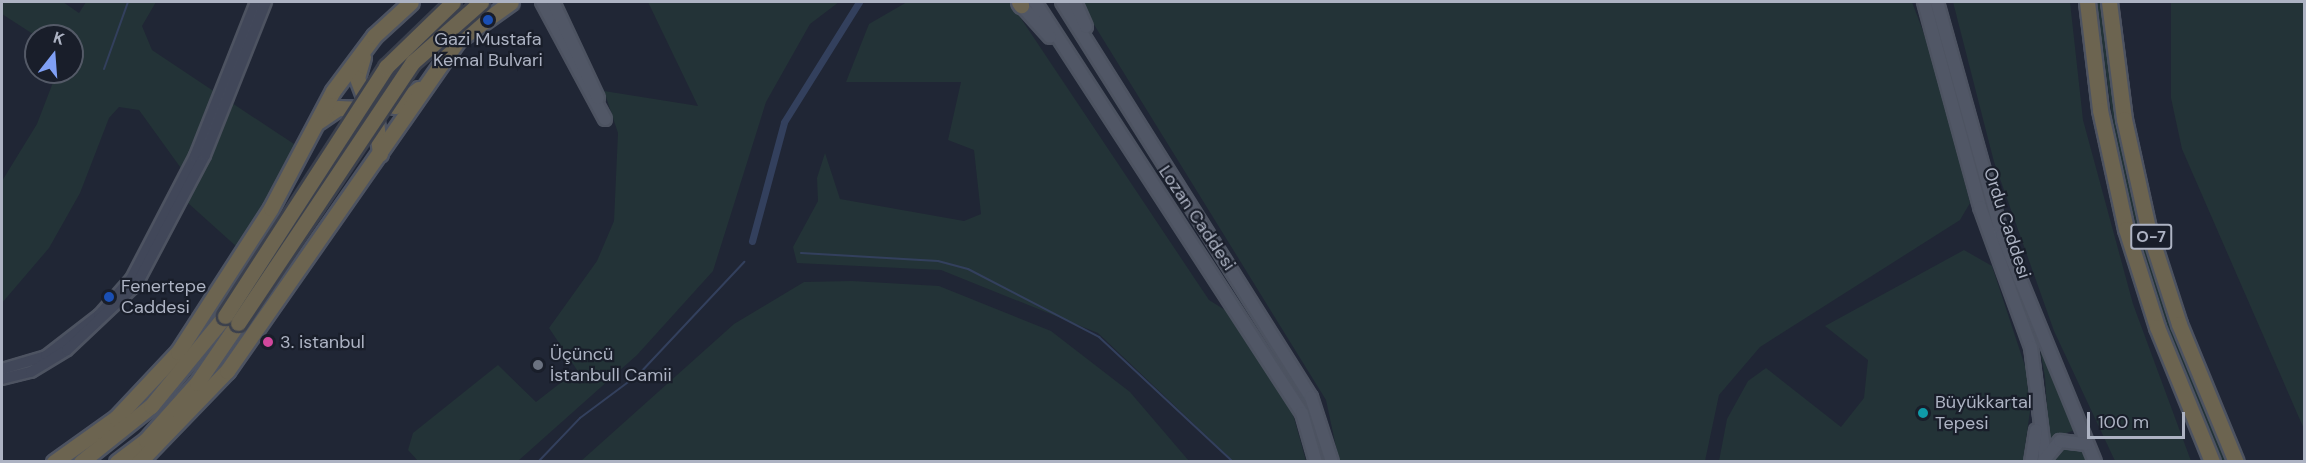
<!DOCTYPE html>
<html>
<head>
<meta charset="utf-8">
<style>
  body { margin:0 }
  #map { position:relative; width:2306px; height:463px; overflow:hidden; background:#202635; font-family:"DM Sans",sans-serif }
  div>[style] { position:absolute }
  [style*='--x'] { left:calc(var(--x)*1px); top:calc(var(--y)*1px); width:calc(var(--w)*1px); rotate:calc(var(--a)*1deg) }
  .green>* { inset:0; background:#233337 }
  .stream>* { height:2px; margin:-1px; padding:0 1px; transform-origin:1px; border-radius:1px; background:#33405d }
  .canal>* { height:7px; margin:-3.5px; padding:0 3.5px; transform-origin:3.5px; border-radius:3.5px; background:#33405d }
  .roads { filter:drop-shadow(2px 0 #4d5361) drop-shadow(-2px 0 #4d5361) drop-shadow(0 2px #4d5361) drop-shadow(0 -2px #4d5361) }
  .secondary>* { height:10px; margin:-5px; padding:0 5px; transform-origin:5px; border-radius:5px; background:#414759 }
  .primary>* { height:12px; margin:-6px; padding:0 6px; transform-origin:6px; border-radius:6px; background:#515766 }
  .highway>* { height:15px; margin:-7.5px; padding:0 7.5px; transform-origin:7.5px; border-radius:7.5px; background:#6c6450 }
  .bridges { filter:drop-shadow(2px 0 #3b404d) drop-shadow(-2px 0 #3b404d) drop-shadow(0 2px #3b404d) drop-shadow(0 -2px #3b404d) }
  .highway-bridge>* { height:15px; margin:-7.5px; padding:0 7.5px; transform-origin:7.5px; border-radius:7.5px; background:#6c6450 }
  .dots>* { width:16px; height:16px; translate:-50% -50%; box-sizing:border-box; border:3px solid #191e2a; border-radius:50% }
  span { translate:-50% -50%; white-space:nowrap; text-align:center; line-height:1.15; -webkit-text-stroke:4.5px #191e2a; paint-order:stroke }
  .shield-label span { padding:2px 4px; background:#191e2a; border:2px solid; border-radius:4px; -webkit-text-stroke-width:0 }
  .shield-label { font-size:16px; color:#adb3c3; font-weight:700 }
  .poi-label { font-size:18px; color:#adb3c3 }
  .left { translate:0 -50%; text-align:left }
  .street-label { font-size:18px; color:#adb3c3 }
  .frame { position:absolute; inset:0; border:3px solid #adb3c3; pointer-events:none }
  .north { position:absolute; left:24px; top:24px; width:60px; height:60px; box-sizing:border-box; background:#191e2a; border:2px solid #545a67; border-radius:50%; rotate:17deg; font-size:16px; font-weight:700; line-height:24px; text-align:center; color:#adb3c3 }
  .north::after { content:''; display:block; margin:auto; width:21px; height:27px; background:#80a0f5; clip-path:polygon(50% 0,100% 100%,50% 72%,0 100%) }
  .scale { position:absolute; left:2087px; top:412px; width:98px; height:27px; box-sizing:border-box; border:3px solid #adb3c3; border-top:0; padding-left:8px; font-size:18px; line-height:21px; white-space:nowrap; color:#adb3c3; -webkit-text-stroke:4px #191e2a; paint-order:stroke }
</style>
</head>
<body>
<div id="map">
  <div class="green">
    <i style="clip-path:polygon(2px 2px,63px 2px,79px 13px,86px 2px,156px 2px,142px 26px,152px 50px,215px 92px,183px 171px,139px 110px,119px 107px,109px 118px,80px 193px,49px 248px,2px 303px,2px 181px,37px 124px,57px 72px,72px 72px,72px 36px,36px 36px,2px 14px)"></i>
    <i style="clip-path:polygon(648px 2px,839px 2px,810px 24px,766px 102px,713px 271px,637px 355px,518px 461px,418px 461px,408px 450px,413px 433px,498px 365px,536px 402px,577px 370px,549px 328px,597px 261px,614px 221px,618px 133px,604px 91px,698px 106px)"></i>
    <i style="clip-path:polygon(907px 2px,1010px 2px,1209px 300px,1225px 310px,1293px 414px,1306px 461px,1233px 461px,1098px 333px,941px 270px,797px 263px,793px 247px,818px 201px,817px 178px,825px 153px,840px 199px,964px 221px,981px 214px,974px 150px,948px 140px,961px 82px,846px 82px,869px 24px)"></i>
    <i style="clip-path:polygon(1080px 2px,1912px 2px,1934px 60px,1970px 203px,1960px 220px,1760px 347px,1719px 395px,1705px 461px,1339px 461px,1326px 400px)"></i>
    <i style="clip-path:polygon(1953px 2px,2070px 2px,2083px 120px,2133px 304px,2191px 461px,2115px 461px,2054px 331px,1994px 162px)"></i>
    <i style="clip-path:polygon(2096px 2px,2102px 2px,2123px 157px,2153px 274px,2226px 461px,2221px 461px,2156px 300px,2118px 157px)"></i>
    <i style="clip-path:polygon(2171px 2px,2304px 2px,2304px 429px,2182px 149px,2171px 98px)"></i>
    <i style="clip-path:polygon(232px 103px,297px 146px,238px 248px,188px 203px)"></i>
    <i style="clip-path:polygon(1964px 250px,1992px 266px,2026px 369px,2030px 411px,2023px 461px,1719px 461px,1727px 419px,1748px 381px,1766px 368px,1841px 427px,1864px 398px,1868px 360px,1825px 326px)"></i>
    <i style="clip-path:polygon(852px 281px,939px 286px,1051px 331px,1130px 392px,1189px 461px,581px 461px,734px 324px,804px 282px)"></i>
    <i style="clip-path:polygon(2037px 333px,2078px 429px,2049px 439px,2045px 377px)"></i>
    <i style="clip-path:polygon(2063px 447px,2081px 448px,2089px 462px,2052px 462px)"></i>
  </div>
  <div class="stream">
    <i style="--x:104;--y:69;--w:71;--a:-70.3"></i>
    <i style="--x:801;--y:253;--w:137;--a:3.3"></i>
    <i style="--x:938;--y:261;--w:31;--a:15"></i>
    <i style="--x:968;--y:269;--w:148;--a:27.4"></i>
    <i style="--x:1099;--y:337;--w:183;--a:43"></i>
    <i style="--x:538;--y:462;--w:61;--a:-46.3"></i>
    <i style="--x:580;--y:418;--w:74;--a:-36.7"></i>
    <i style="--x:639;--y:374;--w:154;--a:-46.8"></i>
  </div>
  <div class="canal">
    <i style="--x:752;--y:241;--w:123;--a:-74.9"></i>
    <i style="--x:784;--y:122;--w:142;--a:-58"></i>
  </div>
  <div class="roads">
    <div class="secondary">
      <i style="--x:2;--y:369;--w:46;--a:-16.5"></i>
      <i style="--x:46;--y:356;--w:67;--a:-37.7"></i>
      <i style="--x:99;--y:315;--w:48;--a:-48.4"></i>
      <i style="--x:131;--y:279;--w:139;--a:-62.5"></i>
      <i style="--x:195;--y:156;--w:166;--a:-68.4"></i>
      <i style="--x:2;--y:379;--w:30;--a:-14"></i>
      <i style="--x:31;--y:372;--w:42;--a:-31.4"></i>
      <i style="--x:67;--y:350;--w:96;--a:-43.3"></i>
      <i style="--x:137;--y:284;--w:146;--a:-62.2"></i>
      <i style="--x:205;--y:155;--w:165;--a:-68.3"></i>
    </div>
    <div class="primary">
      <i style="--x:542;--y:2;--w:133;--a:61.7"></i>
      <i style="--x:553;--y:2;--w:106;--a:64.9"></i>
      <i style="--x:1035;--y:2;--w:490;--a:57"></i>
      <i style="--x:1302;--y:413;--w:51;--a:74.1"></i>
      <i style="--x:1062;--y:2;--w:467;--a:57.8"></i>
      <i style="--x:1311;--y:397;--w:68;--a:72.1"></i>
      <i style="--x:1075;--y:2;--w:27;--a:66"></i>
      <i style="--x:1924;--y:2;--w:213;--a:74.7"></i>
      <i style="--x:1980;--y:207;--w:149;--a:70"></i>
      <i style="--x:2031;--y:347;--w:111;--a:82.7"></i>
      <i style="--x:1937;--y:2;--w:242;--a:74.4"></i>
      <i style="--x:2002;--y:235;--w:245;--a:67.7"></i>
      <i style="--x:1021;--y:5;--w:43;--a:47.8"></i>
      <i style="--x:2044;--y:460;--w:25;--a:-50"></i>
      <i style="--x:2060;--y:441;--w:26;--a:7"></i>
      <i style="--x:2031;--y:462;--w:32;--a:-81"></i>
    </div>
    <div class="highway">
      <i style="--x:1019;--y:2;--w:4;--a:56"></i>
      <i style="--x:2087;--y:2;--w:109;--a:83.1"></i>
      <i style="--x:2100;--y:110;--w:122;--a:77.7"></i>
      <i style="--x:2126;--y:229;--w:103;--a:72.4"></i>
      <i style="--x:2157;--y:327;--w:146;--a:67.8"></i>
      <i style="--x:2109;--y:2;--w:118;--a:82.7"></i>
      <i style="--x:2124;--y:119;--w:112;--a:77.6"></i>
      <i style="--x:2148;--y:228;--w:101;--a:72.1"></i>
      <i style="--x:2179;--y:324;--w:149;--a:67.6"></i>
      <i style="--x:363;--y:57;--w:22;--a:106"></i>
      <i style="--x:357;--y:78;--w:19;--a:69"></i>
      <i style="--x:364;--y:96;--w:12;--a:35"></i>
      <i style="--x:374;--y:103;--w:21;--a:8"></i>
      <i style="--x:395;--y:106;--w:29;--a:-36"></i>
      <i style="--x:319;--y:121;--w:23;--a:-34"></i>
      <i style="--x:338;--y:108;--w:25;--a:2"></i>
      <i style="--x:363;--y:109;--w:18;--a:43"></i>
      <i style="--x:376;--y:121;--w:33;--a:83"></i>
      <i style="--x:54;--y:462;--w:76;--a:-35.4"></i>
      <i style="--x:116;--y:418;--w:91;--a:-46.8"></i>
      <i style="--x:178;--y:352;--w:171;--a:-57.1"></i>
      <i style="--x:271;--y:208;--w:132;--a:-62.1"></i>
      <i style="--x:333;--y:91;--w:69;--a:-53.3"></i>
      <i style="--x:374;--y:36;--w:50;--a:-42.6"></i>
      <i style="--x:81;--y:462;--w:90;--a:-38.7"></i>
      <i style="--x:151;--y:406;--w:117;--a:-50.6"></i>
      <i style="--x:117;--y:462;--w:36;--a:-37"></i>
      <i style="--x:146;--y:440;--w:76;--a:-48.2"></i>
      <i style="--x:197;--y:383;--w:73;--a:-55.7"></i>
      <i style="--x:139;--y:462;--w:127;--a:-46"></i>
      <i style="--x:227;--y:371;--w:404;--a:-55.1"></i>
      <i style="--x:458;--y:40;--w:65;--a:-35.6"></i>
    </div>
  </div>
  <div class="bridges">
    <div class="highway-bridge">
      <i style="--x:225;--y:316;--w:297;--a:-57.1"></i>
      <i style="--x:386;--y:67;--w:93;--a:-44.1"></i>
      <i style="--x:238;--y:323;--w:314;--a:-56.2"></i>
      <i style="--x:413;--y:62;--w:91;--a:-41.4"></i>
    </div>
  </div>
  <div class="dots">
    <i style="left:488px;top:20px;background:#1a4fb4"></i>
    <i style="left:109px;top:297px;background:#1a4fb4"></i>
    <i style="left:268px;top:342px;background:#d1479c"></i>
    <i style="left:538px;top:365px;background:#6b7280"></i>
    <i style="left:1923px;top:413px;background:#0f9aa8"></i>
  </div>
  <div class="shield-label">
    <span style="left:2151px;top:237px">O-7</span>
  </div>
  <div class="poi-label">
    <span style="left:488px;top:50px">Gazi Mustafa<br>Kemal Bulvari</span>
    <span class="left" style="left:121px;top:297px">Fenertepe<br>Caddesi</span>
    <span class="left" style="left:280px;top:342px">3. istanbul</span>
    <span class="left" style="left:550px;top:365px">Üçüncü<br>İstanbull Camii</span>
    <span class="left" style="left:1935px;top:413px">Büyükkartal<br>Tepesi</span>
  </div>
  <div class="street-label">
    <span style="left:1197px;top:218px;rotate:56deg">Lozan Caddesi</span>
    <span style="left:2007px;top:223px;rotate:72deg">Ordu Caddesi</span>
  </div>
  <div class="frame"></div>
  <div class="north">K</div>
  <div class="scale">100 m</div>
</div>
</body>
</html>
